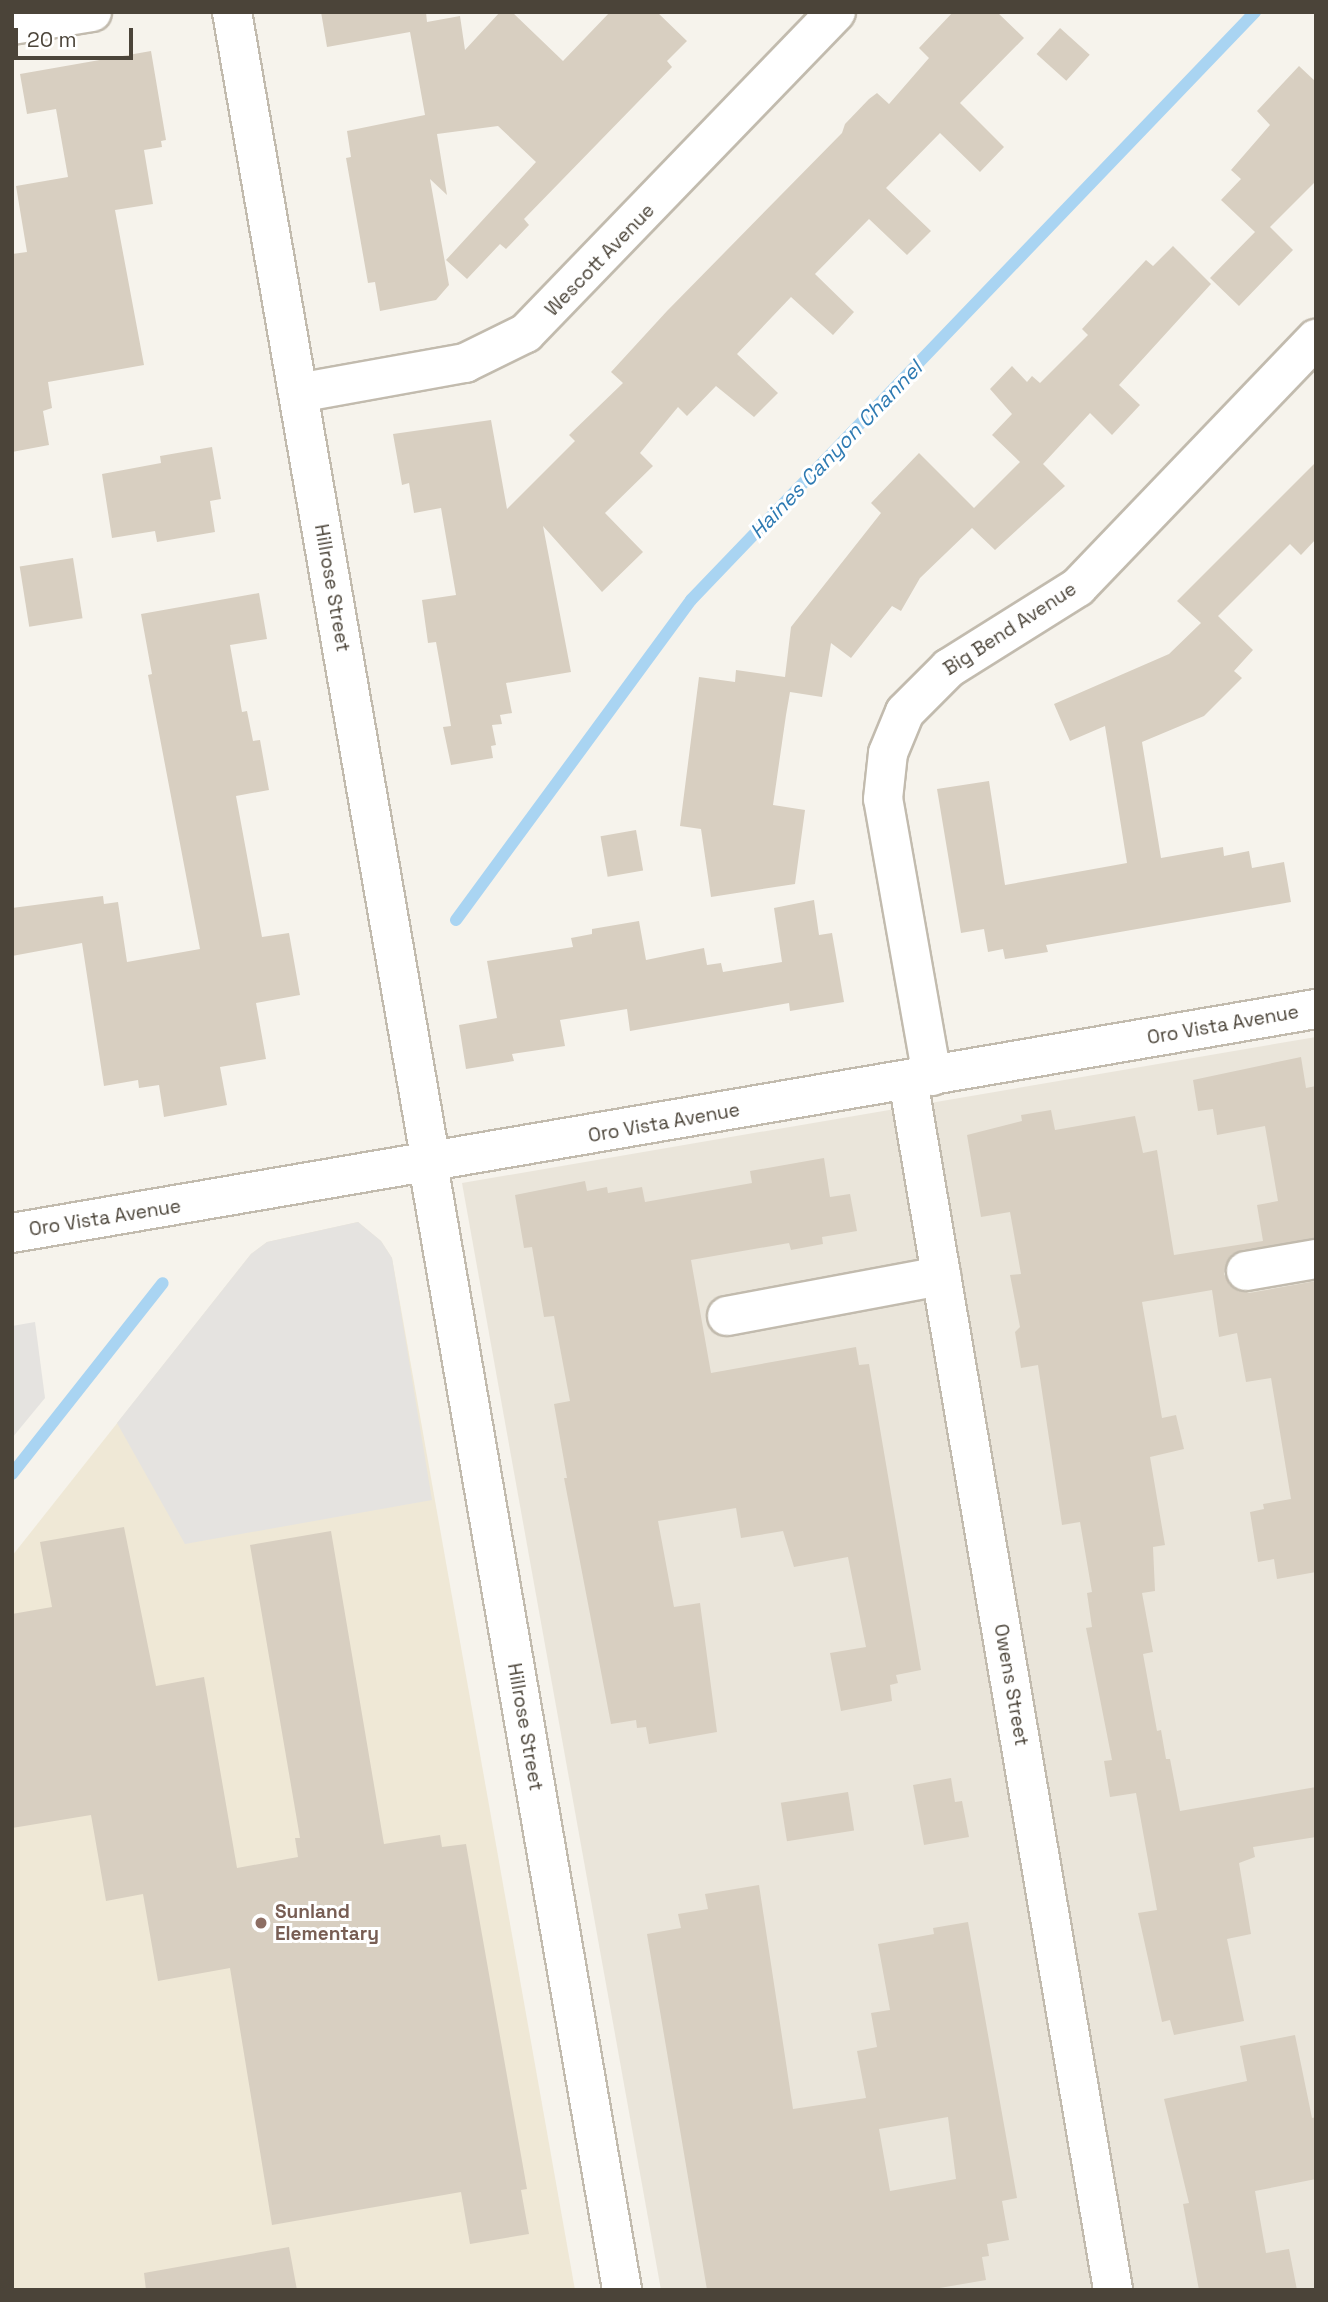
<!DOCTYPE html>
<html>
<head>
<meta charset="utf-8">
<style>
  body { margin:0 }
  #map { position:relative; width:1328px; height:2302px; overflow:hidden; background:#f6f3ec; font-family:"Space Grotesk",sans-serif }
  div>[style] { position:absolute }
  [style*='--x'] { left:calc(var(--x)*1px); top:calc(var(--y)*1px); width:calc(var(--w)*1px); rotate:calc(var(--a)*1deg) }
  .residential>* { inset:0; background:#eae5da }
  .education>* { inset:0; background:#efe8d6 }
  .parking>* { inset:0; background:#e5e3e0 }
  .stream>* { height:12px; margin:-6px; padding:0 6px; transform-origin:6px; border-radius:6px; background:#a9d4f2 }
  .building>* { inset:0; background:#d8cfc1; transform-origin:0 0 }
  .roads { filter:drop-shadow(2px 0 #c2bbae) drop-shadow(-2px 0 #c2bbae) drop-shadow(0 2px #c2bbae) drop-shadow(0 -2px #c2bbae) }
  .minor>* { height:38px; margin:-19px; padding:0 19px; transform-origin:19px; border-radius:19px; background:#fff }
  .dots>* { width:19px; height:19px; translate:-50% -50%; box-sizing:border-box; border:4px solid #fff; border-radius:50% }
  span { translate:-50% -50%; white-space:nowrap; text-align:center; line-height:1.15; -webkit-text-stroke:6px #fff; paint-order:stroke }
  .street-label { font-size:19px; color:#4b4439 }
  .education-label { font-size:19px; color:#785e54; font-weight:700 }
  .left { translate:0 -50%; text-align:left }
  .water-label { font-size:21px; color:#2e7ab2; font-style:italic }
  .frame { position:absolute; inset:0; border:14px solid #4b4439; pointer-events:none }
  .scale { position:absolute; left:14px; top:28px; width:119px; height:32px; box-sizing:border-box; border:4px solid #4b4439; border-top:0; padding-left:9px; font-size:21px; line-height:24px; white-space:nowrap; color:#4b4439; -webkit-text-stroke:5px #fff; paint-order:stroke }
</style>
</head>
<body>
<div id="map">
  <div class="residential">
    <i style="clip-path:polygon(1316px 1037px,1316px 2290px,661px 2290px,462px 1183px)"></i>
  </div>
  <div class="education">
    <i style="clip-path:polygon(358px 1222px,381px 1241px,392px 1258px,575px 2290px,12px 2290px,12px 1556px,251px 1254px,267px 1242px)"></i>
  </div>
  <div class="parking">
    <i style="clip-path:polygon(358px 1222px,381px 1241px,392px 1258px,432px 1500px,185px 1544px,117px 1423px,251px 1254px,267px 1242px)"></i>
    <i style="clip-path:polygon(35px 1322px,45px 1398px,12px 1438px,12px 1326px)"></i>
  </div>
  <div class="stream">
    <i style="--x:456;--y:920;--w:397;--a:-53.7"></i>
    <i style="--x:691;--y:600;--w:815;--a:-46.19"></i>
    <i style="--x:12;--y:1474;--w:243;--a:-51.7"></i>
  </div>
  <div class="building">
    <i style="clip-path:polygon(321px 12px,426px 12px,427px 22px,460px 16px,465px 50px,500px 12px,512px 12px,563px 61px,610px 12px,657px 12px,687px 41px,667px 61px,672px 67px,524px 219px,529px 225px,506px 249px,500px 244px,467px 279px,446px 260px,536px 162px,498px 126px,437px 134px,447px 195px,430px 179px,449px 285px,436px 300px,380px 311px,375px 282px,368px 283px,346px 158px,351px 157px,347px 131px,425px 115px,410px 32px,327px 47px)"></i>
    <i style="clip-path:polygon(953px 12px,997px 12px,1024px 38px,960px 103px,1004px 147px,980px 172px,940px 133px,886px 188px,931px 231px,907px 255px,869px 219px,815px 274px,854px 312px,833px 335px,791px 297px,737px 354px,778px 393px,754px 417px,716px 386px,687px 416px,678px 407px,640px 453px,653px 466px,605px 513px,643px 552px,602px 592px,543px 526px,571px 672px,506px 683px,512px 713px,500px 715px,502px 724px,492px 725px,496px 745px,491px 746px,493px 758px,451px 765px,443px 727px,451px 726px,436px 642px,428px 643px,422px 600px,456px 595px,441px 508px,414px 513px,409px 483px,402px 485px,393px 434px,491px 420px,507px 509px,575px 441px,569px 435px,623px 383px,611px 372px,667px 311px,842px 133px,845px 124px,869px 99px,877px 93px,889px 104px,929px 58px,919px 48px)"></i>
    <i style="left:1060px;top:28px;width:40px;height:35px;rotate:42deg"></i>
    <i style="clip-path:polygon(151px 51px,166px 140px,161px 141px,162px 147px,144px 150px,153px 204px,115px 210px,144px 365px,48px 382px,52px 408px,43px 411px,49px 445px,12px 452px,12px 254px,27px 252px,16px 186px,68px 177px,56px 109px,27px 114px,20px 74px)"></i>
    <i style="clip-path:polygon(1299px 66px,1316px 82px,1316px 181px,1270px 227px,1293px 250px,1239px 306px,1210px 278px,1255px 232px,1221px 200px,1241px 179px,1231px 170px,1270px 125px,1257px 111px)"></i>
    <i style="clip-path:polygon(1173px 246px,1211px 284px,1119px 385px,1140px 405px,1112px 435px,1090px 413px,1043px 464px,1065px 486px,995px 550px,972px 528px,920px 578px,901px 611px,892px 606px,851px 658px,831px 643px,822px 697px,790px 692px,786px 715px,773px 805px,805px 810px,795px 884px,711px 897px,701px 829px,680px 826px,699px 677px,735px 682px,736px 670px,785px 677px,791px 627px,881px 513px,871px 503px,919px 453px,974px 508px,1020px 462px,992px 435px,1012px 414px,990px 389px,1012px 366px,1027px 382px,1032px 376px,1040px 383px,1088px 335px,1082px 329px,1146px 260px,1153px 266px)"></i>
    <i style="clip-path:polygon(212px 447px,221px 499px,210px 501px,215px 532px,157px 542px,155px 531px,112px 538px,102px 474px,161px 463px,160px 456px)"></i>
    <i style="clip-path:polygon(1316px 462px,1316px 539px,1301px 555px,1290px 544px,1218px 616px,1253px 650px,1234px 671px,1242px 678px,1204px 716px,1142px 742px,1161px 858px,1223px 847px,1224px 856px,1249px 851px,1252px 868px,1284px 862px,1291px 902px,1046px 945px,1048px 952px,1005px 959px,1003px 949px,988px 952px,984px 929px,961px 933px,937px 789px,989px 781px,1005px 885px,1127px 863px,1105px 726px,1070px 741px,1054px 704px,1169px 654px,1201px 623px,1177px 601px)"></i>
    <i style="left:73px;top:558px;width:61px;height:54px;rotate:81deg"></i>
    <i style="clip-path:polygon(259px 593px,267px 639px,230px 645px,242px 712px,247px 711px,253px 741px,260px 740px,269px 790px,236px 796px,262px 937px,289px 933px,300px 995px,256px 1003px,266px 1059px,220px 1067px,227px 1105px,164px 1117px,159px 1085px,139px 1088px,138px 1080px,104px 1086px,82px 943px,12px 956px,12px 908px,103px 896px,104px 904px,118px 902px,127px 962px,200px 949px,148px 675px,152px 674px,141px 614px)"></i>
    <i style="left:636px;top:830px;width:41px;height:36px;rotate:80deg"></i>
    <i style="clip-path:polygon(814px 900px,819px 935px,832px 933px,844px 1002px,790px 1011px,789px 1003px,630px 1031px,627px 1009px,560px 1020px,565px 1046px,512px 1054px,514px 1061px,466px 1069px,459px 1025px,497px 1018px,487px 961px,573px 947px,571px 938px,592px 934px,592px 929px,639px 921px,646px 960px,704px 948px,707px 965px,721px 963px,723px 972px,782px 962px,774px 908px)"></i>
    <i style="clip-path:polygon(1301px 1057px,1306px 1088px,1316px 1086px,1316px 1238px,1242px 1250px,1232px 1255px,1224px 1274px,1230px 1285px,1249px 1293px,1316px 1281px,1316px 1572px,1277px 1579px,1274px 1559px,1258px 1562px,1250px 1512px,1264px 1509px,1263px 1504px,1291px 1499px,1271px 1378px,1246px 1382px,1237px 1333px,1219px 1337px,1212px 1290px,1142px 1302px,1162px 1418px,1176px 1415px,1184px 1449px,1150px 1457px,1165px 1545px,1153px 1547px,1155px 1591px,1142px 1593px,1153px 1652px,1143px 1654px,1157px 1731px,1161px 1730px,1166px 1759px,1170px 1759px,1180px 1811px,1316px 1787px,1316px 1837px,1253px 1847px,1255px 1857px,1239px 1863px,1251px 1934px,1227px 1939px,1244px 2021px,1174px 2035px,1170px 2020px,1162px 2022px,1138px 1913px,1157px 1910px,1136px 1793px,1110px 1797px,1104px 1761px,1112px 1760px,1086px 1628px,1092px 1627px,1087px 1593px,1092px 1592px,1080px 1522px,1062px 1525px,1038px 1365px,1021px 1368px,1015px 1332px,1020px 1327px,1010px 1275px,1021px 1274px,1010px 1212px,981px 1217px,967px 1135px,1022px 1121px,1021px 1115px,1051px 1110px,1055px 1130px,1135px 1116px,1143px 1153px,1157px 1150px,1174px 1255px,1263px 1241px,1257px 1205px,1278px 1201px,1265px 1126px,1217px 1135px,1213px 1109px,1198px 1111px,1193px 1080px)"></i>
    <i style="clip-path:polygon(824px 1158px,830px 1197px,850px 1194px,857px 1231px,822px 1237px,823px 1244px,791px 1250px,789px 1243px,691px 1260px,711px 1373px,856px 1347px,859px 1365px,869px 1364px,921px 1670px,896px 1675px,898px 1683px,890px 1685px,892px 1701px,841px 1711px,830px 1653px,866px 1647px,848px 1557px,794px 1567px,783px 1531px,741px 1538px,736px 1508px,658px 1521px,674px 1607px,700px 1603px,717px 1732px,649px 1744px,646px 1727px,637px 1728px,636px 1720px,611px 1724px,564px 1478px,567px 1478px,554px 1404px,570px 1401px,554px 1316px,544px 1317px,532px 1247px,524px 1248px,515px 1195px,585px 1181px,587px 1191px,607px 1187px,608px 1193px,642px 1187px,645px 1202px,752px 1183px,750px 1171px)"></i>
    <i style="clip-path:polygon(124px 1527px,156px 1686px,204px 1677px,237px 1868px,298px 1857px,295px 1838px,300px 1838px,250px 1545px,331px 1531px,384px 1844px,440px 1835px,442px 1847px,466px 1844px,527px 2189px,521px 2190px,529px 2234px,470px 2244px,461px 2192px,272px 2225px,230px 1968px,158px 1981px,143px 1894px,106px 1901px,91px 1815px,12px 1828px,12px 1614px,52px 1607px,40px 1542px)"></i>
    <i style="clip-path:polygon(951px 1778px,955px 1802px,962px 1801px,969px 1837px,924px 1845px,913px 1785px)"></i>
    <i style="left:848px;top:1792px;width:39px;height:68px;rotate:81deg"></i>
    <i style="clip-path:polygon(evenodd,759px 1885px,793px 2109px,866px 2098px,857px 2051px,877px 2047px,871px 2013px,890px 2010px,878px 1944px,934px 1934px,933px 1928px,968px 1922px,1017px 2198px,1002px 2201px,1009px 2240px,987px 2244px,989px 2256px,982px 2257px,986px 2280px,928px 2290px,707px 2290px,647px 1934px,681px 1928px,678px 1914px,708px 1909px,705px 1894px,759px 1885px,948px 2117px,956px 2179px,890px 2191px,879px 2129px,948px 2117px)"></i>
    <i style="clip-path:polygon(1295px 2035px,1312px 2118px,1316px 2117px,1316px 2179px,1255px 2191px,1266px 2253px,1289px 2249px,1297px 2290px,1199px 2290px,1183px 2204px,1189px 2203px,1164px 2099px,1247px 2081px,1240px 2046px)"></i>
    <i style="clip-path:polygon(289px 2247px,297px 2290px,146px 2290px,144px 2273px)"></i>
  </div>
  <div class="roads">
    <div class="minor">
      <i style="--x:232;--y:12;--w:1168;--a:80.19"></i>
      <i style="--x:12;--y:25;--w:81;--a:-9.2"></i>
      <i style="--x:298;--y:393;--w:170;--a:-10.2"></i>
      <i style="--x:465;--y:363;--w:68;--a:-26.2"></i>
      <i style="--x:526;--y:333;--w:446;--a:-46"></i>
      <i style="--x:932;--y:1076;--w:281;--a:-100"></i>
      <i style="--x:883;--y:799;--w:46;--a:-83.8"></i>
      <i style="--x:888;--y:753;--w:44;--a:-67.5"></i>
      <i style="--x:905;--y:712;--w:62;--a:-45"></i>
      <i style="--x:949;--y:668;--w:152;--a:-32.1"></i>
      <i style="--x:1078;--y:587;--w:344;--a:-46.2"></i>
      <i style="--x:908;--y:1080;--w:1227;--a:80.38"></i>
      <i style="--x:428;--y:1164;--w:1143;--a:80.22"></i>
      <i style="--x:12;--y:1233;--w:1323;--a:-9.75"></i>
      <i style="--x:1246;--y:1271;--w:71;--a:-9.7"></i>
      <i style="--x:727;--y:1316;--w:218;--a:-10.6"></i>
    </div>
  </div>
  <div class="dots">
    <i style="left:261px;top:1923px;background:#8d6e63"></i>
  </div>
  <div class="street-label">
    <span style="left:600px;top:260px;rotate:-46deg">Wescott Avenue</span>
    <span style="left:332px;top:588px;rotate:80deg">Hillrose Street</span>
    <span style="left:1010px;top:629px;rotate:-33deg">Big Bend Avenue</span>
    <span style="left:1223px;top:1025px;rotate:-10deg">Oro Vista Avenue</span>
    <span style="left:664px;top:1123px;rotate:-10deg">Oro Vista Avenue</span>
    <span style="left:105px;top:1218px;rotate:-9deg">Oro Vista Avenue</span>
    <span style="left:1011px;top:1685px;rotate:80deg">Owens Street</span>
    <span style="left:525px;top:1727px;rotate:80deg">Hillrose Street</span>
  </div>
  <div class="education-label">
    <span class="left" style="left:275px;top:1923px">Sunland<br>Elementary</span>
  </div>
  <div class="water-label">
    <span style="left:836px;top:450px;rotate:-46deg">Haines Canyon Channel</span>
  </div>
  <div class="frame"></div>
  <div class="scale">20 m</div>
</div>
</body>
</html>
